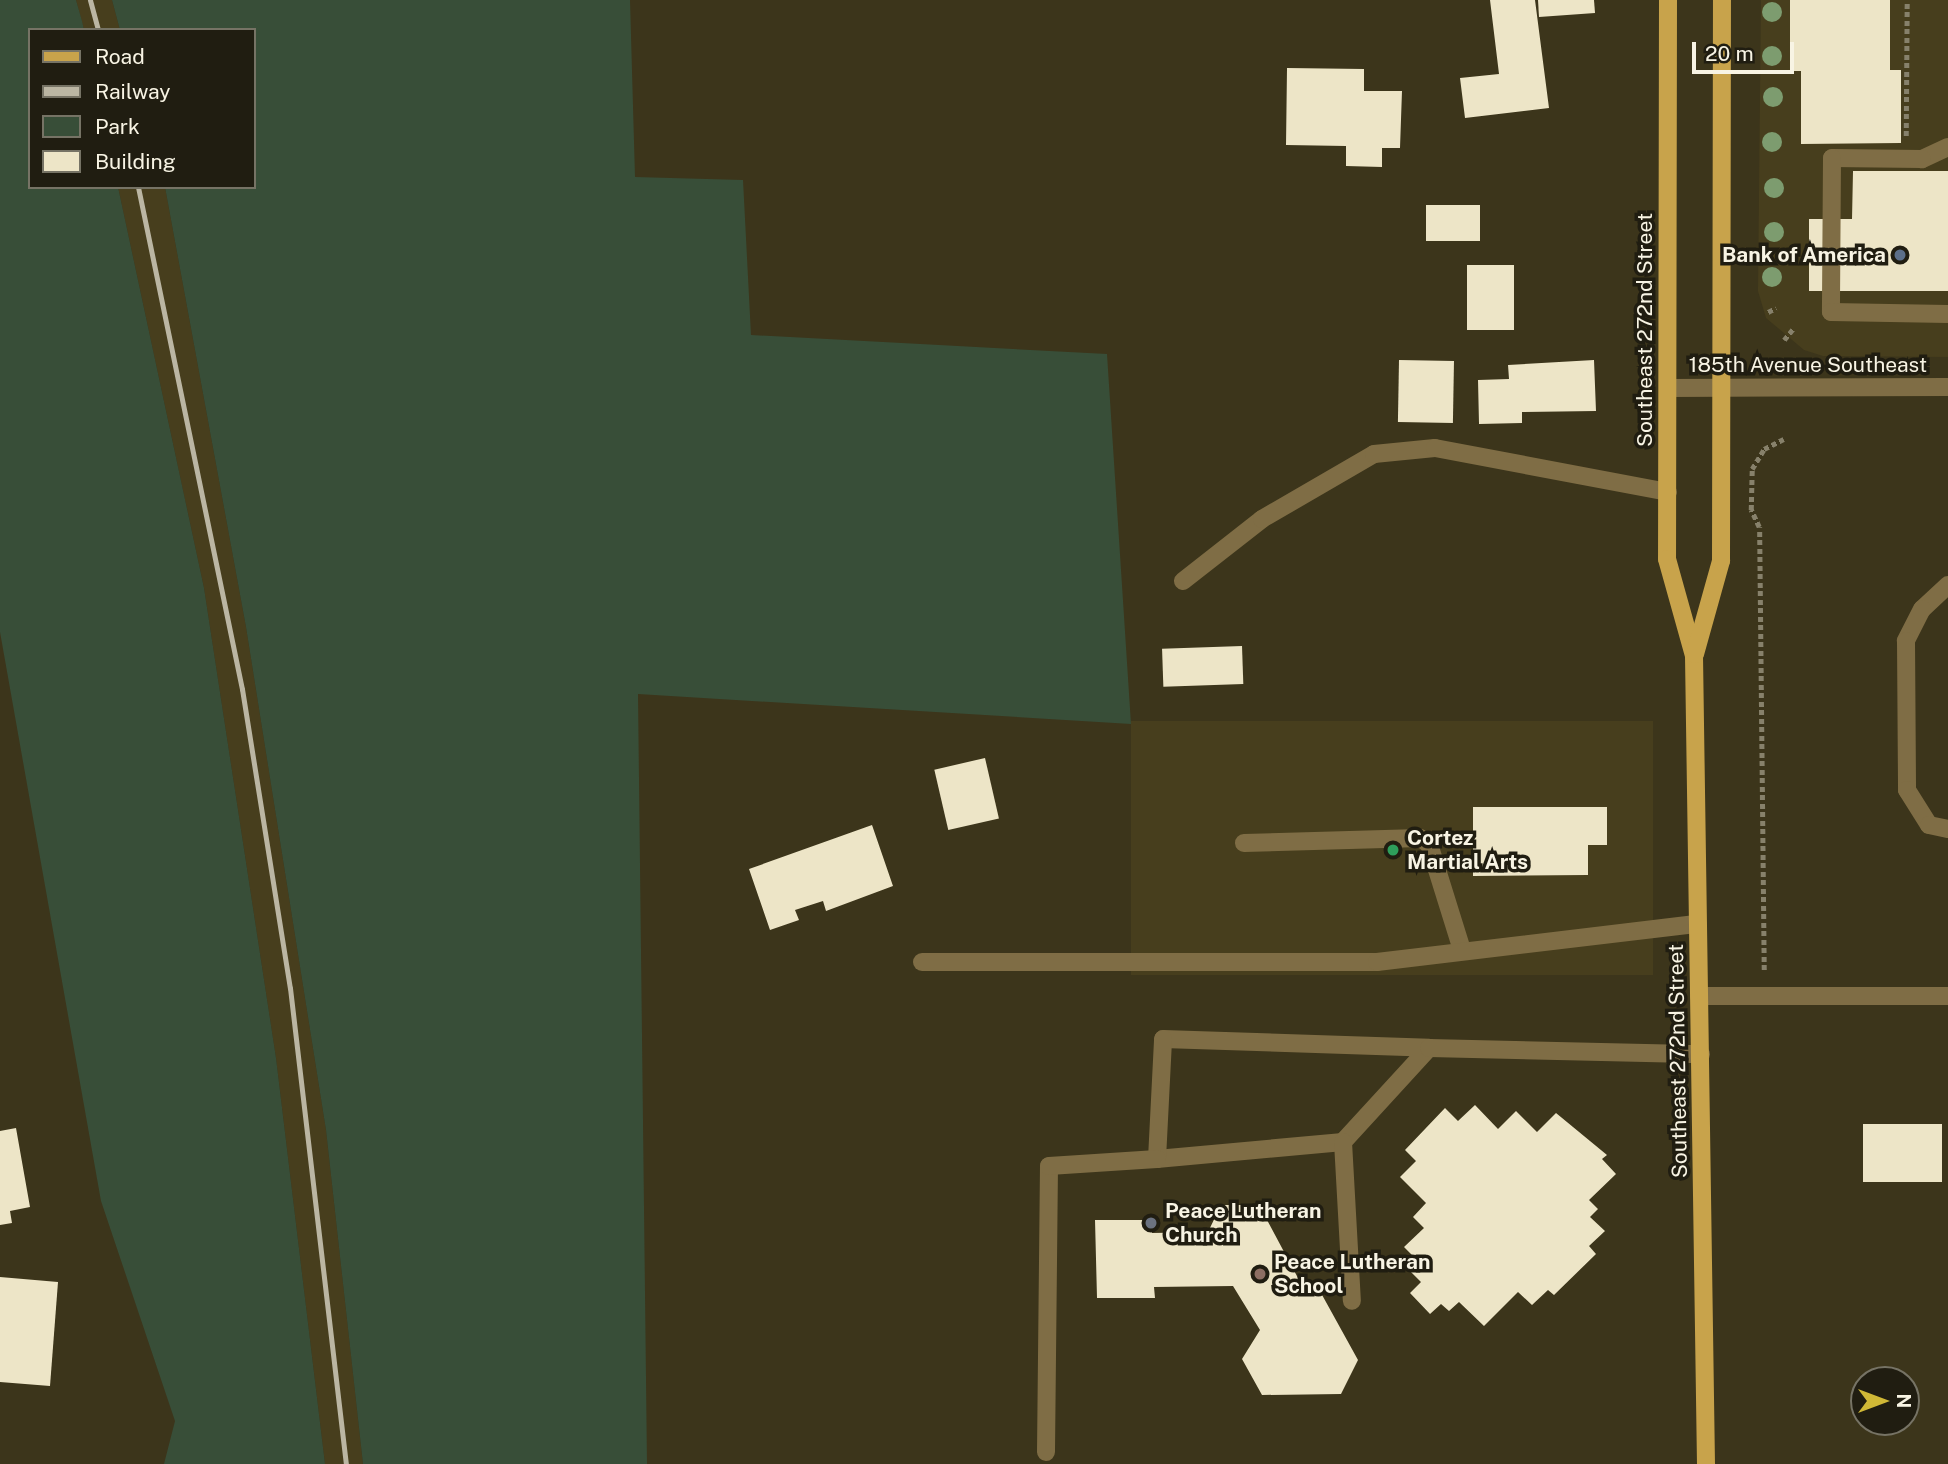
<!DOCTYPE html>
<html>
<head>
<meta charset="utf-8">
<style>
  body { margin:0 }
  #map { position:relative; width:1948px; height:1464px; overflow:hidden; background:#3c351b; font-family:"Public Sans",sans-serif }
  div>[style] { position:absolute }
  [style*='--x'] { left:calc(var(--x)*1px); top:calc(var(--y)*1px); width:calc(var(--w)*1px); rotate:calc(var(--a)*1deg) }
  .built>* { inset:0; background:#473e1d; transform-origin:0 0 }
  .green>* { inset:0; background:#384e38 }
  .building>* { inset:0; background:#ede5c7; transform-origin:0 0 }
  .path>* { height:4.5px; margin-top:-2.25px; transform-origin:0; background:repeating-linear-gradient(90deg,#87816b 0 5px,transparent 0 8.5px) }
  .minor>* { height:18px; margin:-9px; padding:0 9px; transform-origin:9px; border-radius:9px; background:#7f6d45 }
  .major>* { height:18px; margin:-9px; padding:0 9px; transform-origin:9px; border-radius:9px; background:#c8a34b }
  .rail>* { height:5px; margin:-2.5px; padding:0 2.5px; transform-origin:2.5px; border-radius:2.5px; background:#bbb6a3 }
  .trees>* { width:20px; height:20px; margin:-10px; border-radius:50%; background:#7d9c6f }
  .dots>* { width:19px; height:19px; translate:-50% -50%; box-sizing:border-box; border:4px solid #201d11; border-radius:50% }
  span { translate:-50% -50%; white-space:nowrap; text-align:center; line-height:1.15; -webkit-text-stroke:7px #201d11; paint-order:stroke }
  .poi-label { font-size:21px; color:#f8f4e4; font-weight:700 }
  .right { translate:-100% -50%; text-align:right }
  .left { translate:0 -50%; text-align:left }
  .street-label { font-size:21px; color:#f8f4e4 }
  .legend { position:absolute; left:28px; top:28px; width:228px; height:161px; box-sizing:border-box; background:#201d11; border:2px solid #767365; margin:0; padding:9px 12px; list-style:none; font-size:21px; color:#f8f4e4 }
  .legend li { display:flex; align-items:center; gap:14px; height:35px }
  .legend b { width:35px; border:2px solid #767365 }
  .north { position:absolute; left:1850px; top:1366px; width:70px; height:70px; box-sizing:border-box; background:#201d11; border:2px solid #767365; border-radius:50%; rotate:90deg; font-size:19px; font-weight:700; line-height:28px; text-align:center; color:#f8f4e4 }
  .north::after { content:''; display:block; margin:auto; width:24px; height:32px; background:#d0b836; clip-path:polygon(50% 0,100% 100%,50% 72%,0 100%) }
  .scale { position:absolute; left:1692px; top:42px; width:102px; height:32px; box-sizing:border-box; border:4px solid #f8f4e4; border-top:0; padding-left:9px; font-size:21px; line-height:24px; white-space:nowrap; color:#f8f4e4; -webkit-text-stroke:5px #201d11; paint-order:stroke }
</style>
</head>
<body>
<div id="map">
  <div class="built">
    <i style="clip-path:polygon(76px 0,112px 0,120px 30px,84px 30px)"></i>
    <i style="clip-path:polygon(1761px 0,1948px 0,1948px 357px,1823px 356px,1804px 350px,1766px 318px,1758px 291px)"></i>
    <i style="clip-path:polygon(118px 187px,165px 187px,246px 627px,326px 1130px,363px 1464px,325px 1464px,276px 1058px,204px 588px)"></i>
    <i style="left:1653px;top:721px;width:254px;height:522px;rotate:90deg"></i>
  </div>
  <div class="green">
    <i style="clip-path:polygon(0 0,76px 0,82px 21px,84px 30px,30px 30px,30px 187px,118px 187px,204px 588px,276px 1058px,325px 1464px,164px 1464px,175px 1421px,101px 1201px,0 632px)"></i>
    <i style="clip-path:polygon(112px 0,630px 0,635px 177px,743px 180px,751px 335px,1107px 354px,1131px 724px,638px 694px,647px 1464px,363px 1464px,326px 1130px,246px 627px,165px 187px,254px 187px,254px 30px,120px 30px)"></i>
  </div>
  <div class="building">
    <i style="clip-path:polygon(1490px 0,1535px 0,1549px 108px,1465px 118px,1460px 78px,1499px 74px)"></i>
    <i style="clip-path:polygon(1538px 0,1594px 0,1595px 13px,1539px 17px)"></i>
    <i style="clip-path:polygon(1790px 0,1890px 0,1890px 70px,1901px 70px,1901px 143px,1801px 144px,1801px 71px,1790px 71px)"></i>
    <i style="clip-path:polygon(1287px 68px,1364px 69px,1364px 91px,1402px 91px,1400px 148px,1382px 148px,1382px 167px,1346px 166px,1346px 146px,1286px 145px)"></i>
    <i style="clip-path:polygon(1853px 171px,1948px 171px,1948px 291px,1809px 291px,1809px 219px,1852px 219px)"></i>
    <i style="left:1426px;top:205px;width:54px;height:36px"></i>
    <i style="left:1467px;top:265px;width:47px;height:65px"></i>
    <i style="left:1399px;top:360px;width:55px;height:62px;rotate:1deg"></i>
    <i style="clip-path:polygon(1594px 360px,1596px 411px,1522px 412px,1522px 423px,1479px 424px,1478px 380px,1509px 379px,1508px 365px)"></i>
    <i style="left:1242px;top:646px;width:38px;height:80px;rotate:88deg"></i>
    <i style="left:985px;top:758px;width:62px;height:52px;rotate:77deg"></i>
    <i style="clip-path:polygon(1473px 807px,1607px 807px,1607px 845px,1588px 845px,1588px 875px,1473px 876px)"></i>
    <i style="clip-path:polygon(872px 825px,893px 886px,826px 911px,823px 901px,795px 910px,799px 920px,770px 930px,749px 869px)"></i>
    <i style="clip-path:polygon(1475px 1105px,1498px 1129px,1516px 1111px,1537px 1132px,1556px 1113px,1607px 1155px,1602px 1159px,1616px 1174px,1589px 1200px,1598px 1209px,1590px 1217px,1605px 1231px,1589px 1246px,1596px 1254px,1554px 1295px,1548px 1290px,1532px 1305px,1518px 1292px,1484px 1326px,1459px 1302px,1449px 1311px,1441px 1304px,1430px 1314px,1410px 1293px,1421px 1282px,1410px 1271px,1419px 1262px,1404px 1247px,1424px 1228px,1413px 1217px,1426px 1203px,1400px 1177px,1416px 1161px,1405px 1150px,1445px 1108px,1458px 1121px)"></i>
    <i style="left:1863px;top:1124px;width:79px;height:58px"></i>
    <i style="clip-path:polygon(16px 1128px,30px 1207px,10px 1211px,12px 1223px,0 1225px,0 1131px)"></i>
    <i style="clip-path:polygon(1221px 1205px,1259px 1205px,1306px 1293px,1321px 1293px,1358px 1360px,1341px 1394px,1262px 1395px,1242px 1359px,1260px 1330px,1233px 1286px,1154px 1287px,1155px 1298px,1097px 1298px,1095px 1220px,1151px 1220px,1152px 1233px,1208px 1232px)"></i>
    <i style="clip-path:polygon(0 1277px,58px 1282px,50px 1386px,0 1382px)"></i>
  </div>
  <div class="path">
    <i style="--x:1906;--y:136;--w:136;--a:-89.6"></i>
    <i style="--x:1768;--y:312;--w:9;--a:-27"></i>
    <i style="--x:1784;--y:340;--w:14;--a:-51"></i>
    <i style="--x:1764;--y:970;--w:443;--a:-90.6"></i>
    <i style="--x:1759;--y:527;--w:19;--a:-115"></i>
    <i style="--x:1751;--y:510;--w:41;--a:-88.6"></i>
    <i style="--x:1752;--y:469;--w:23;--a:-59"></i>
    <i style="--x:1764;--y:449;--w:22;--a:-27"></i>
  </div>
  <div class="minor">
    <i style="--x:1948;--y:147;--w:29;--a:155"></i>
    <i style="--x:1922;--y:159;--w:90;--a:-179.4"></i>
    <i style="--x:1832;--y:158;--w:154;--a:90.4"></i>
    <i style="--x:1831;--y:312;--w:117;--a:1"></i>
    <i style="--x:1668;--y:388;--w:280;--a:-0.2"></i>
    <i style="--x:1183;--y:581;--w:100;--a:-38.1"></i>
    <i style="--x:1262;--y:519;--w:129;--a:-30.1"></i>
    <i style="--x:1374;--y:454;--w:61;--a:-5.6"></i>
    <i style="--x:1435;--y:448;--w:237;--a:10.7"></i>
    <i style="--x:1948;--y:585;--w:35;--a:137"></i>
    <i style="--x:1922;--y:609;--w:36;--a:117"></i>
    <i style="--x:1906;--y:641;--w:149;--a:89.6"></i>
    <i style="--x:1907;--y:790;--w:41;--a:57.8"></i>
    <i style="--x:1929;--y:825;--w:19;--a:12"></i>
    <i style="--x:1244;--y:843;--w:176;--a:-1.6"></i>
    <i style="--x:1420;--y:838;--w:11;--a:34"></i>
    <i style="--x:1429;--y:844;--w:111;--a:72.7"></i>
    <i style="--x:922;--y:962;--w:455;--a:0"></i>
    <i style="--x:1377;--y:962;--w:323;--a:-6.8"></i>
    <i style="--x:1699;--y:996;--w:249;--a:0"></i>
    <i style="--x:1163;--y:1039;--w:266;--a:1.9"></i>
    <i style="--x:1429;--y:1048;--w:127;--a:132.5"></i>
    <i style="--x:1343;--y:1142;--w:187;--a:174.8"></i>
    <i style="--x:1157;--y:1159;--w:120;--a:-87.1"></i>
    <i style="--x:1429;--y:1048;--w:272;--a:1.3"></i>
    <i style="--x:1343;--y:1142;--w:159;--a:86.8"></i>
    <i style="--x:1046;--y:1452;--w:286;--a:-89.4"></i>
    <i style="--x:1049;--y:1166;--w:108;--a:-3.7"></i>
  </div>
  <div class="major">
    <i style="--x:1668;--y:0;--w:559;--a:90.1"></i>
    <i style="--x:1667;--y:559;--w:101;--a:74.4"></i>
    <i style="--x:1694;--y:656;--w:808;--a:89.15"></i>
    <i style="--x:1695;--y:654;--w:97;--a:-74.4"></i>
    <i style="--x:1721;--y:561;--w:561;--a:-89.9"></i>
  </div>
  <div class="rail">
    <i style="--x:90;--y:0;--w:31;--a:75"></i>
    <i style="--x:138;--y:187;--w:513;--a:78.3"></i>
    <i style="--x:242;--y:689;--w:303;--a:80.9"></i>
    <i style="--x:290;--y:988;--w:479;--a:83.3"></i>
  </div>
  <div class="trees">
    <i style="left:1772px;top:12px"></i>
    <i style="left:1772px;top:56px"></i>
    <i style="left:1773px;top:97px"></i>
    <i style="left:1772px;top:142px"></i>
    <i style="left:1774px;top:188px"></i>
    <i style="left:1774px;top:232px"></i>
    <i style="left:1772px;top:277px"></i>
  </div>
  <div class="dots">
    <i style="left:1900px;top:255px;background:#5c6f8a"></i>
    <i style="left:1393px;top:850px;background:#2e9e5b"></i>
    <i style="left:1151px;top:1223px;background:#6b7280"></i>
    <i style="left:1260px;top:1274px;background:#8d6e63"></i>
  </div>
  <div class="poi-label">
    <span class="right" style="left:1886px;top:255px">Bank of America</span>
    <span class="left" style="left:1407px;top:850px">Cortez<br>Martial Arts</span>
    <span class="left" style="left:1165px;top:1223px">Peace Lutheran<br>Church</span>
    <span class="left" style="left:1274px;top:1274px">Peace Lutheran<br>School</span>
  </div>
  <div class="street-label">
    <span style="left:1645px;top:330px;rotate:-90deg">Southeast 272nd Street</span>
    <span style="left:1808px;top:365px">185th Avenue Southeast</span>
    <span style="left:1678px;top:1061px;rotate:-91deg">Southeast 272nd Street</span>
  </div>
  <ul class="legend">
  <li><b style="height:9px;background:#c8a34b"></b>Road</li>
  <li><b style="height:9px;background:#bbb6a3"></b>Railway</li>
  <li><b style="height:19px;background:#384e38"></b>Park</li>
  <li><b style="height:19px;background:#ede5c7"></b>Building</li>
  </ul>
  <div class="north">N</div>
  <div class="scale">20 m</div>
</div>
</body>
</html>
